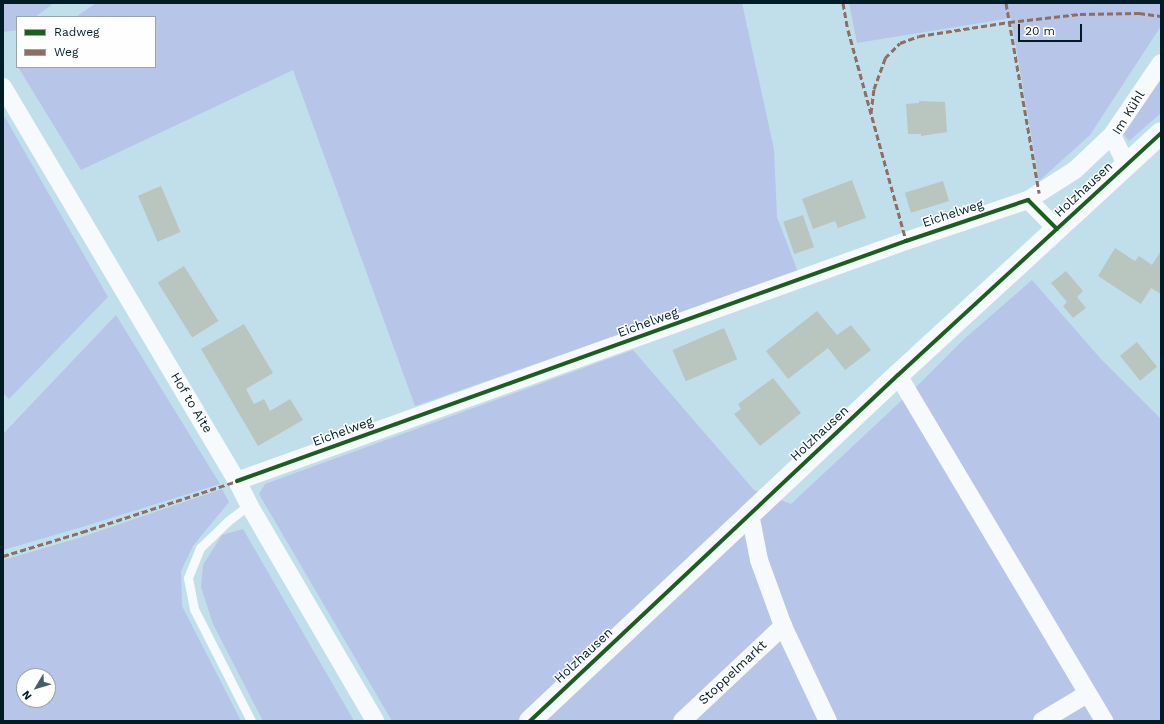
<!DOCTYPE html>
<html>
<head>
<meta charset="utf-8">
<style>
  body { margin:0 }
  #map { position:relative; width:1164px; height:724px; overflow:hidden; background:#c0dfea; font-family:"Work Sans",sans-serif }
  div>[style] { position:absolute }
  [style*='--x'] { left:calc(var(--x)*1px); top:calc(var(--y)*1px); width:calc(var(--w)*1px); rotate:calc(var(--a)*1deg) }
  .green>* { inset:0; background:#b7c5e8 }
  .building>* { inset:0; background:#b9c6bf; transform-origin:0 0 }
  .lane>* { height:9px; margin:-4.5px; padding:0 4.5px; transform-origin:4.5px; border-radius:4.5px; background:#f6fafc }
  .street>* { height:18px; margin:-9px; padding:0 9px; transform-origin:9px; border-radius:9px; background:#f6fafc }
  .secondary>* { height:22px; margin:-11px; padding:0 11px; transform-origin:11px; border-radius:11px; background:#f6fafc }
  .quiet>* { height:3px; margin-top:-1.5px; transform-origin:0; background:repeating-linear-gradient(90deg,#8d6e63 0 6px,transparent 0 9px) }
  .cycleway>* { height:4px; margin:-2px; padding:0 2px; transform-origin:2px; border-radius:2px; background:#1b5e20 }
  span { translate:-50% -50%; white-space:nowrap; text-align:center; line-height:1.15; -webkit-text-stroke:3px #fefefe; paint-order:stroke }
  .street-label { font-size:13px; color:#001c26 }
  .frame { position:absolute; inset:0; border:4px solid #001c26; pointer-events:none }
  .legend { position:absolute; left:16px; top:16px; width:140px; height:52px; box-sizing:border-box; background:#fefefe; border:1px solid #98a4a8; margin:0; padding:5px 7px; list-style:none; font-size:12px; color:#001c26 }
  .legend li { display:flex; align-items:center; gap:8px; height:20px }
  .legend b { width:20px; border:1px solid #98a4a8 }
  .north { position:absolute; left:16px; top:668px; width:40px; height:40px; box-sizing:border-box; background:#fefefe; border:1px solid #98a4a8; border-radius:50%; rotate:232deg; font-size:11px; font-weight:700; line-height:16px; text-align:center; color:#001c26 }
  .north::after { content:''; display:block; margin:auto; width:14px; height:18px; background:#43606b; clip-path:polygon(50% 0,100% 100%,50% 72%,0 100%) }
  .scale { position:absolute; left:1018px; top:24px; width:64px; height:18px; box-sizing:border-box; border:2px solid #001c26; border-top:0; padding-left:5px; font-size:12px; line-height:14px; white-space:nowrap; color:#001c26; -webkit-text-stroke:3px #fefefe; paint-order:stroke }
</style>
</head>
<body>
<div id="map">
  <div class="green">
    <i style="clip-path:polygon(3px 3px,54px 3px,35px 17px,17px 17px,17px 30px,3px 32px)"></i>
    <i style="clip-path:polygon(96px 3px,742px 3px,774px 149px,777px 217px,798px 272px,415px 406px,293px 70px,81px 170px,18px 67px,155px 67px,155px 17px,76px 17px)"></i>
    <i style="clip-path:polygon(849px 3px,1161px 3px,1161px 26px,1090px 135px,1039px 181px,1011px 18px,857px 43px)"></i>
    <i style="clip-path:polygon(1161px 76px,1161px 113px,1129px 141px,1121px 132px)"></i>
    <i style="clip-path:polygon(3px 114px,108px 297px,9px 399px,3px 393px)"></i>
    <i style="clip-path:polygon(1032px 280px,1100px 358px,1161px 419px,1161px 721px,392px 721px,259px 494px,265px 484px,633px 350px,754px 490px,791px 504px,916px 387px,963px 340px)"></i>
    <i style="clip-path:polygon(116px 315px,220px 484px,82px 527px,3px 550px,3px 434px)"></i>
    <i style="clip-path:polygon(evenodd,222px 489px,229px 502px,193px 546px,181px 571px,182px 606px,241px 721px,3px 721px,3px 560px,82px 537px,222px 489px,24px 676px,48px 676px,48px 700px,24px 700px,24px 676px)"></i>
    <i style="clip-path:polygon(243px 529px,354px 721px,263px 721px,213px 624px,201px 587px,203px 565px,222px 535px)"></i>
  </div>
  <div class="building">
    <i style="clip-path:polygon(919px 101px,945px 102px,947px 132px,921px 136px,921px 134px,908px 134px,906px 104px,919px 103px)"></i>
    <i style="clip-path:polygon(852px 180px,866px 218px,838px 228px,835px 221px,813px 229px,802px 199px)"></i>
    <i style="left:943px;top:181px;width:21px;height:40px;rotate:73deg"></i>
    <i style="left:161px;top:186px;width:50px;height:25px;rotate:67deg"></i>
    <i style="left:803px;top:215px;width:34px;height:21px;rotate:71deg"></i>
    <i style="clip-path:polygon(1115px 248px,1135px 261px,1139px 256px,1152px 265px,1161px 251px,1161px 294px,1151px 288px,1141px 304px,1098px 276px)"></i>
    <i style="left:184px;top:266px;width:65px;height:31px;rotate:58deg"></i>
    <i style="clip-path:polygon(1066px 271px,1083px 291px,1077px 297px,1086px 308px,1073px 318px,1063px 306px,1067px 302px,1051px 283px)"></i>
    <i style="clip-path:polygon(817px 311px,837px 335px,851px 325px,871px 350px,845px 370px,828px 348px,788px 379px,766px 351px)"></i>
    <i style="clip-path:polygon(244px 324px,273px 373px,246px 389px,254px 404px,264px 399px,270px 411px,290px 399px,303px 420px,258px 446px,201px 349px)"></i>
    <i style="left:724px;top:328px;width:34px;height:56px;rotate:67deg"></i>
    <i style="left:1137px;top:342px;width:32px;height:22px;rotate:51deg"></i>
    <i style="clip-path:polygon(773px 378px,801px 413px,760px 446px,734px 414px,741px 409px,738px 404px)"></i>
  </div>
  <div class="lane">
    <i style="--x:249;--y:505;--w:26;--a:143"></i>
    <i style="--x:228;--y:521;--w:39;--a:136"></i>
    <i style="--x:200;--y:548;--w:32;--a:112"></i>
    <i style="--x:188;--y:578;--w:32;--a:79"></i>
    <i style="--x:194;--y:609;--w:126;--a:63"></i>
  </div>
  <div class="street">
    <i style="--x:3;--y:87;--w:458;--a:59.3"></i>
    <i style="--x:237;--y:481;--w:27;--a:63"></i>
    <i style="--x:249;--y:505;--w:250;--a:59.7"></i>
    <i style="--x:1126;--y:164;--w:32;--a:-116"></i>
    <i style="--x:1112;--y:135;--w:87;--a:-55.8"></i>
    <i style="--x:1028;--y:200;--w:56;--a:-32.6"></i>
    <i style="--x:1075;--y:170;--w:51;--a:-43.4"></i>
    <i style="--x:898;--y:375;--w:403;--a:59.2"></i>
    <i style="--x:237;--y:481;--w:711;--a:-19.74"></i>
    <i style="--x:906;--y:241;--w:129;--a:-18.6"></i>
    <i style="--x:1028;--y:200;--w:41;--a:45"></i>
    <i style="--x:750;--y:514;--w:47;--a:78.9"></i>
    <i style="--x:759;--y:560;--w:70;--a:70"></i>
    <i style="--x:783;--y:626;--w:105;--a:64.7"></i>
    <i style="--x:682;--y:721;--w:139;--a:-43.2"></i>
    <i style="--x:1042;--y:721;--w:52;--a:-31"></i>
  </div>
  <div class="secondary">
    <i style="--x:530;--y:721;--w:505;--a:-43.24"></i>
    <i style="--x:898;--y:375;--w:357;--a:-42.6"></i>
  </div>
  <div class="quiet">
    <i style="--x:843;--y:3;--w:27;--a:80"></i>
    <i style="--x:848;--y:30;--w:219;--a:74.6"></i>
    <i style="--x:1006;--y:3;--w:193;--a:80.1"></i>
    <i style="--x:871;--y:113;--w:24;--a:-83"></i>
    <i style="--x:874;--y:89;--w:33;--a:-70"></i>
    <i style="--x:885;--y:58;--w:21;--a:-45"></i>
    <i style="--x:900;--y:43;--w:20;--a:-20"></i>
    <i style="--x:919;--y:36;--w:91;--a:-8.8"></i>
    <i style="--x:1009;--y:22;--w:71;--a:-6.4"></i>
    <i style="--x:1080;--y:14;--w:59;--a:-1"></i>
    <i style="--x:1139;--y:13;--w:22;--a:8"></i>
    <i style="--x:3;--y:556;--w:83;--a:-16.9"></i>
    <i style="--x:82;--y:532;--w:163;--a:-18.2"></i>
  </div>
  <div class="cycleway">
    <i style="--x:237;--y:481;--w:711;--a:-19.74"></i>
    <i style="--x:906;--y:241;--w:129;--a:-18.6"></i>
    <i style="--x:1028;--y:200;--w:41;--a:45"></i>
    <i style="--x:530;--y:721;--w:505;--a:-43.24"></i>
    <i style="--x:898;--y:375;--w:357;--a:-42.6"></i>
  </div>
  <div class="street-label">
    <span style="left:1129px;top:113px;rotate:-58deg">Im Kühl</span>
    <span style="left:1084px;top:190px;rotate:-43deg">Holzhausen</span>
    <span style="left:953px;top:214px;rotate:-18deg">Eichelweg</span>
    <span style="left:648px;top:323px;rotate:-20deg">Eichelweg</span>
    <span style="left:191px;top:403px;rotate:59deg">Hof to Aite</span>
    <span style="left:343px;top:432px;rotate:-20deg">Eichelweg</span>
    <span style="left:820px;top:434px;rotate:-43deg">Holzhausen</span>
    <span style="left:584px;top:656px;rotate:-43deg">Holzhausen</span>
    <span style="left:733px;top:673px;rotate:-43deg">Stoppelmarkt</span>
  </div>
  <div class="frame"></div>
  <ul class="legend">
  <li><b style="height:5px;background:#1b5e20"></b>Radweg</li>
  <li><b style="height:5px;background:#8d6e63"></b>Weg</li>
  </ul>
  <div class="north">N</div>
  <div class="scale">20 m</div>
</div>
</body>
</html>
